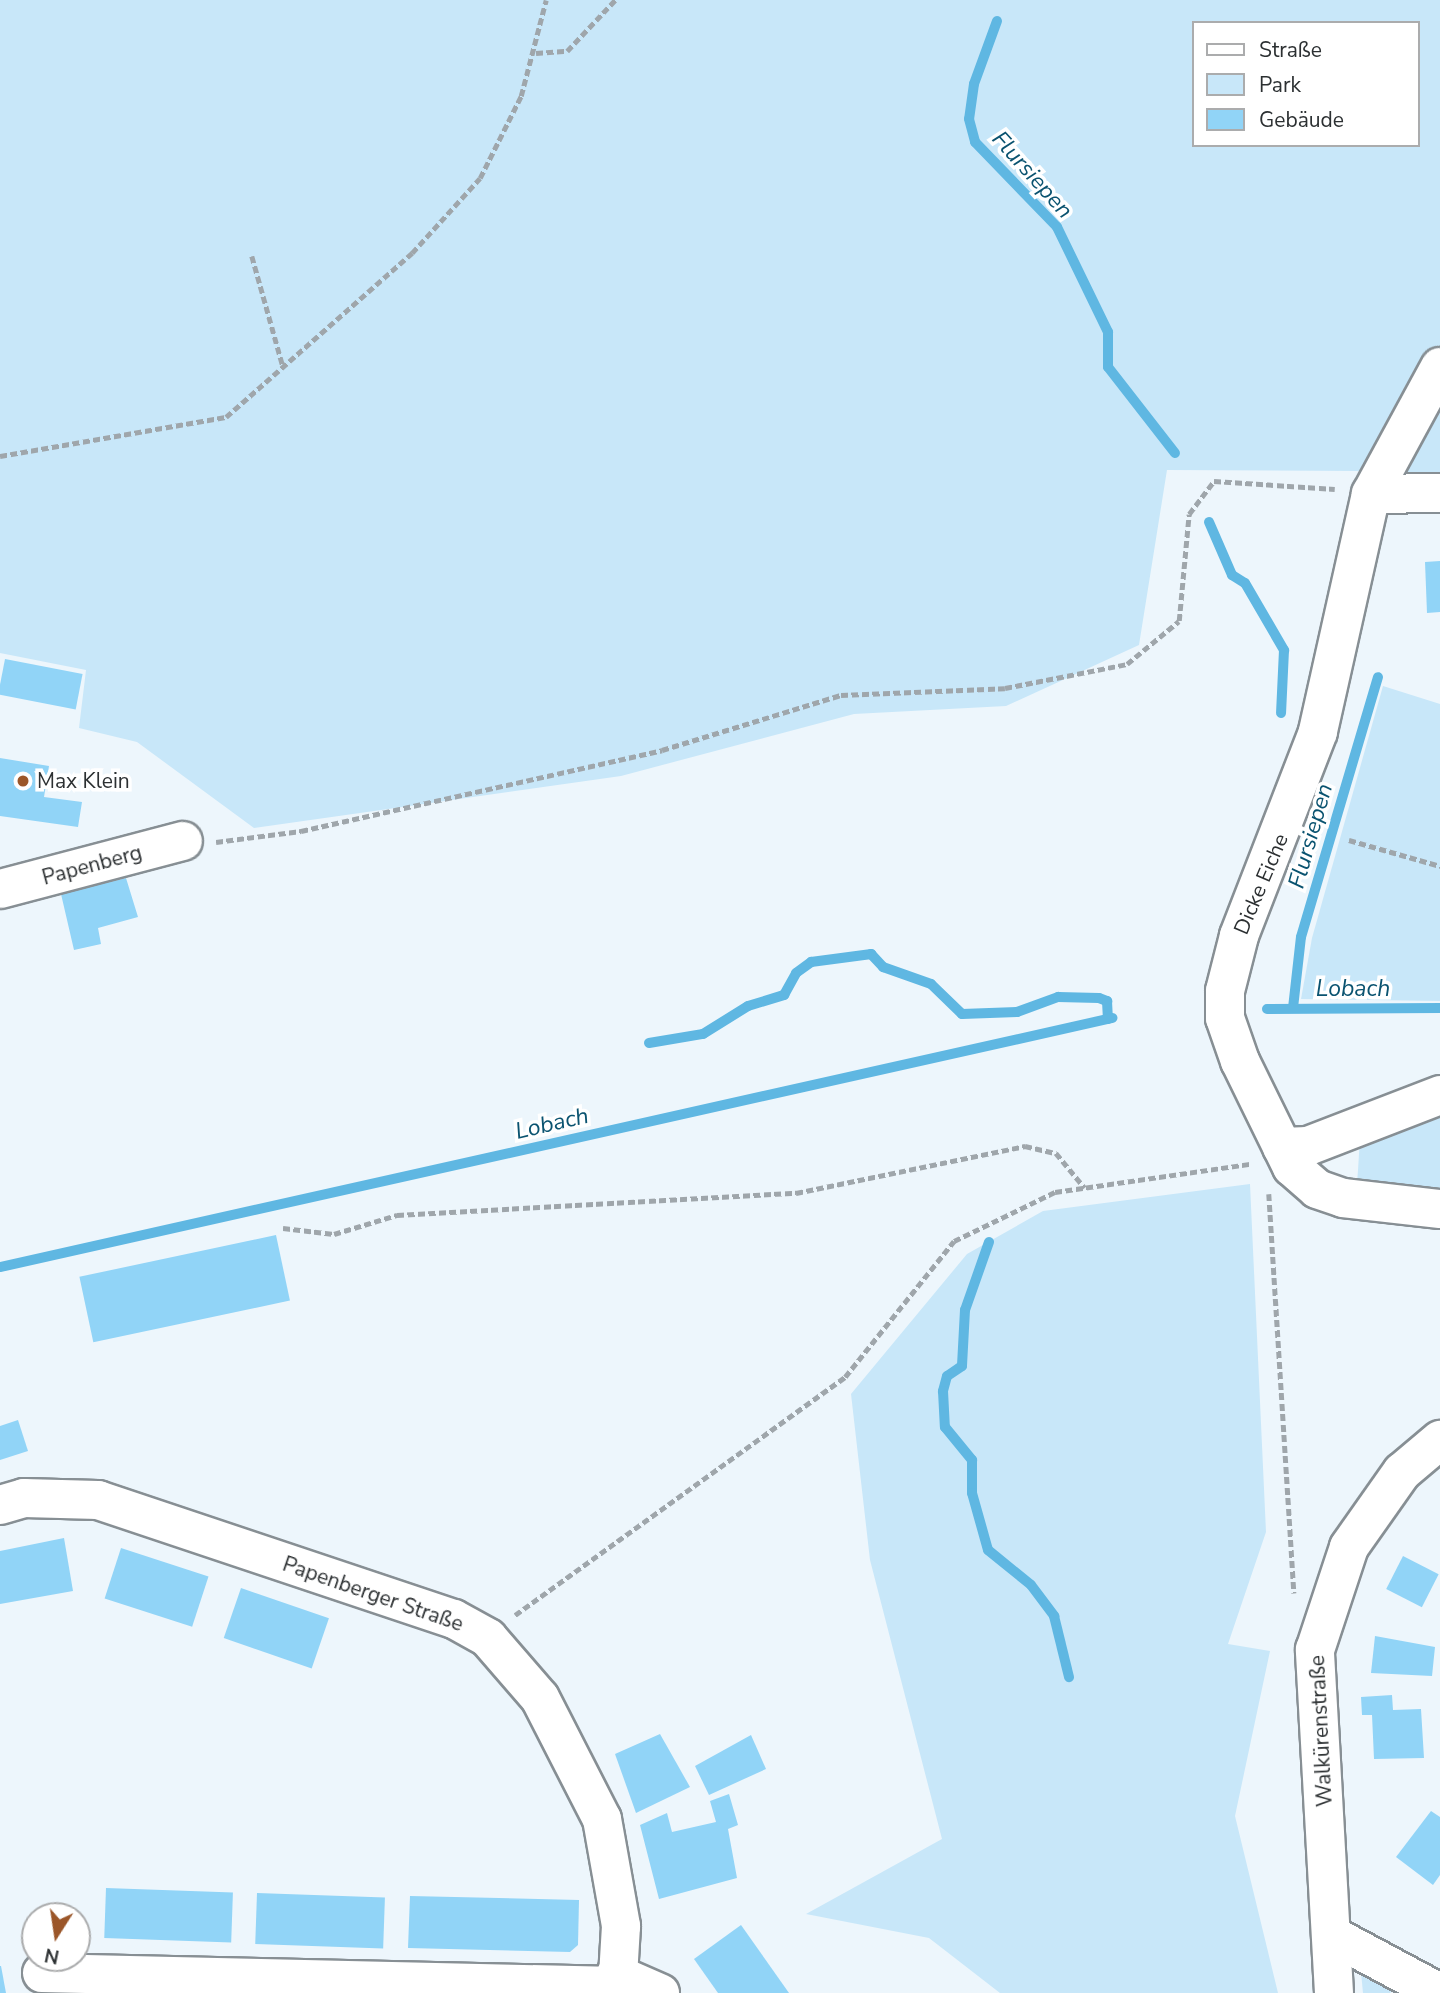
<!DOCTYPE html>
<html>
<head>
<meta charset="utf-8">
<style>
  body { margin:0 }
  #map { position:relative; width:1440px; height:1993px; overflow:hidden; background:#edf6fc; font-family:"Nunito Sans",sans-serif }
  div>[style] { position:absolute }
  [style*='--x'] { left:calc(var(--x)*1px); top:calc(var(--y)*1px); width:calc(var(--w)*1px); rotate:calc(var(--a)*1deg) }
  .green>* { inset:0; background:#c8e7f9 }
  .stream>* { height:10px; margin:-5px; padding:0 5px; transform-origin:5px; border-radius:5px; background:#5fb7e2 }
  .building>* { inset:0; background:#91d4f7; transform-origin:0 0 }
  .path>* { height:4.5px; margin-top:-2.25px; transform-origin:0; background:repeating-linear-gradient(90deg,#9fa6ab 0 7px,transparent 0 10.5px) }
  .roads { filter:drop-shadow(2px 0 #878f94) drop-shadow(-2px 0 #878f94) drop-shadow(0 2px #878f94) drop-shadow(0 -2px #878f94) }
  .minor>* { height:38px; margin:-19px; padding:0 19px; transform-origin:19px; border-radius:19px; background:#fff }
  .dots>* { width:19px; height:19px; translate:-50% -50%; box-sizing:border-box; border:4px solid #fff; border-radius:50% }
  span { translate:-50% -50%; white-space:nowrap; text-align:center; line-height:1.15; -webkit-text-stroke:7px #fff; paint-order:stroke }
  .poi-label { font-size:21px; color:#2c3032 }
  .left { translate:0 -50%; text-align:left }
  .street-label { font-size:21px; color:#2c3032 }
  .water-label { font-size:23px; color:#0a5370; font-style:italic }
  .legend { position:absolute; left:1192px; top:21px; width:228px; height:126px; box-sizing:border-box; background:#fff; border:2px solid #abacad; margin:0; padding:9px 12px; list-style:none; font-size:21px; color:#2c3032 }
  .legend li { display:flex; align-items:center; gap:14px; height:35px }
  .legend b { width:35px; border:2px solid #abacad }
  .north { position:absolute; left:21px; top:1902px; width:70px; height:70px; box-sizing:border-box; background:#fff; border:2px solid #abacad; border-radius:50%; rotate:192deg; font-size:19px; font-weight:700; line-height:28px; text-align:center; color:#2c3032 }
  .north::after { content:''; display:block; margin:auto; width:24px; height:32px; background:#9b5629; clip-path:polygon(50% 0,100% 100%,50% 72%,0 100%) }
</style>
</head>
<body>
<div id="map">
  <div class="green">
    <i style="clip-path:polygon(evenodd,0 0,1440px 0,1440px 481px,1357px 471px,1167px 470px,1139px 645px,1006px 706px,854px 714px,621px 776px,254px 828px,137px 742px,79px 728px,86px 670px,0 653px,0 0,1193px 23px,1417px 23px,1417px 145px,1193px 145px,1193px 23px)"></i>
    <i style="clip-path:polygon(1383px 686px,1440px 704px,1440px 1001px,1301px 999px,1312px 938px)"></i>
    <i style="clip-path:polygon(1440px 1108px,1440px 1193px,1357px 1185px,1360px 1139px)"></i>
    <i style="clip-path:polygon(1250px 1184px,1266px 1532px,1228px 1644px,1270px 1651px,1235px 1816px,1278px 1993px,1000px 1993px,929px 1938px,806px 1914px,942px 1839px,870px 1560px,851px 1394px,967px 1254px,1043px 1211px)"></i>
    <i style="clip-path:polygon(1361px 1972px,1394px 1988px,1390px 1993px,1363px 1993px)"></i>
  </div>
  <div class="stream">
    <i style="--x:997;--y:21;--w:67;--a:110.1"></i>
    <i style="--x:974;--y:84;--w:35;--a:98"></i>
    <i style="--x:969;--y:119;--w:24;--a:75"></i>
    <i style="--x:975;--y:142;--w:118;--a:46"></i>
    <i style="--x:1057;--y:227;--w:117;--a:64.1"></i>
    <i style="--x:1108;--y:332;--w:35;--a:90"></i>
    <i style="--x:1108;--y:367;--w:109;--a:52.1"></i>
    <i style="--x:1209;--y:522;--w:58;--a:66.5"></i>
    <i style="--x:1232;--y:575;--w:15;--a:32"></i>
    <i style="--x:1245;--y:583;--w:78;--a:59.8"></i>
    <i style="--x:1284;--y:650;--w:63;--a:92.7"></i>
    <i style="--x:1293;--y:1008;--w:71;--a:-83.6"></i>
    <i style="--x:1301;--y:937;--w:271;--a:-73.5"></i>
    <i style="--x:1267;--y:1009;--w:173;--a:-0.3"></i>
    <i style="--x:649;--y:1043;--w:55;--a:-9.5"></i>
    <i style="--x:703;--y:1034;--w:53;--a:-31.9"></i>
    <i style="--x:748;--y:1006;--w:38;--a:-17"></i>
    <i style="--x:784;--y:995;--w:25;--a:-61"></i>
    <i style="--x:796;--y:973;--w:19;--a:-36"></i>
    <i style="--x:811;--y:962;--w:61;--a:-7.6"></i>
    <i style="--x:871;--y:954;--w:18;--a:47"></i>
    <i style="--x:883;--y:967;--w:51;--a:19.5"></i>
    <i style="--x:931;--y:984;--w:43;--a:44.1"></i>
    <i style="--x:962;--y:1014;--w:55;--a:-2.1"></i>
    <i style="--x:1017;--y:1012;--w:44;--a:-20.1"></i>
    <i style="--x:1058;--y:997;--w:41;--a:1.4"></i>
    <i style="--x:1099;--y:998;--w:9;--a:21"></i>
    <i style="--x:1107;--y:1001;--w:18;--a:87"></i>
    <i style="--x:989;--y:1242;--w:72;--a:109.4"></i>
    <i style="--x:965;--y:1310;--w:56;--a:93.1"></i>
    <i style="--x:962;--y:1366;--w:18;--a:146"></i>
    <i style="--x:947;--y:1376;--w:16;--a:105"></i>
    <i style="--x:943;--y:1391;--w:36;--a:87"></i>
    <i style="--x:945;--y:1427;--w:43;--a:50.7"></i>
    <i style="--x:972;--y:1460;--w:33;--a:90"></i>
    <i style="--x:972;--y:1493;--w:59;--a:74.3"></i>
    <i style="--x:988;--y:1550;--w:55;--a:39.1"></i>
    <i style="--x:1031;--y:1585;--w:39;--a:53"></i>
    <i style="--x:1054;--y:1616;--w:63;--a:76.2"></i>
    <i style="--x:0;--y:1267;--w:1140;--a:-12.62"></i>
  </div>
  <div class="building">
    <i style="clip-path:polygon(1440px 561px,1440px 612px,1427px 613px,1425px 562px)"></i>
    <i style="left:5px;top:659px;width:79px;height:36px;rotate:11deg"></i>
    <i style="clip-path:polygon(0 758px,49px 766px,44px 797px,82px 802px,78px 827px,0 816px)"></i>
    <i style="clip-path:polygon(126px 878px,138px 917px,98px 928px,101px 944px,74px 950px,61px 894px)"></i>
    <i style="left:276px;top:1235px;width:67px;height:201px;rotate:78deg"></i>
    <i style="clip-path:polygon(18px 1420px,28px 1451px,0 1460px,0 1426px)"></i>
    <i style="clip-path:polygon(64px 1538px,73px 1591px,0 1604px,0 1551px)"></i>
    <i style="left:121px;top:1548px;width:92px;height:53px;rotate:18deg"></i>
    <i style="left:1403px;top:1556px;width:40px;height:37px;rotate:27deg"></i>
    <i style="left:241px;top:1588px;width:93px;height:53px;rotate:19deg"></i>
    <i style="clip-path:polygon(1375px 1636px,1435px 1647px,1432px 1676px,1371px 1673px)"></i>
    <i style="clip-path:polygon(1392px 1695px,1393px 1710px,1421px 1709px,1424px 1758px,1374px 1759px,1372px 1715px,1362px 1715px,1361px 1697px)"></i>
    <i style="clip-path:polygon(660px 1734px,690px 1787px,636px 1813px,615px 1754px)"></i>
    <i style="clip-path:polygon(751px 1735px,766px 1769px,709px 1795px,695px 1766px)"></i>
    <i style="clip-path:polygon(729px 1794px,738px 1825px,728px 1829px,737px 1878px,659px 1899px,640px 1825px,667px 1813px,672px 1832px,716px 1822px,710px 1801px)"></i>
    <i style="clip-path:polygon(1431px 1811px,1440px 1817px,1440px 1875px,1433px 1885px,1396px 1857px)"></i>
    <i style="left:106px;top:1888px;width:127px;height:50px;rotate:2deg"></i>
    <i style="left:257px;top:1893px;width:128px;height:51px;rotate:2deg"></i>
    <i style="clip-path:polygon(410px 1896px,579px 1900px,578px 1945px,570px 1952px,408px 1948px)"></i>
    <i style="clip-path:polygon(741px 1925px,789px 1993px,718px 1993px,694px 1959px)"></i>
    <i style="clip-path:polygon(0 1966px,1px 1966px,6px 1993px,0 1993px)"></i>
  </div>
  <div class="path">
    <i style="--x:536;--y:53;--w:31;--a:-4"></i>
    <i style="--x:567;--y:51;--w:70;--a:-46.7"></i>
    <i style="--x:252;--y:256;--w:114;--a:74.3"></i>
    <i style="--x:0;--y:456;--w:229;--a:-9.8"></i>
    <i style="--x:226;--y:417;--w:248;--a:-41.4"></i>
    <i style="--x:412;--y:253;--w:101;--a:-47.8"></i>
    <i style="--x:480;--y:178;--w:92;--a:-63.4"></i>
    <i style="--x:521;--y:96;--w:99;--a:-75.4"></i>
    <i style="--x:1349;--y:840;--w:95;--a:15.9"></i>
    <i style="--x:216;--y:842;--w:86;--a:-7.4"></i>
    <i style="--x:301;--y:831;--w:370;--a:-12.6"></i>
    <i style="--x:662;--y:750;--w:187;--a:-17.1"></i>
    <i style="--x:841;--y:695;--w:164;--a:-2.4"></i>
    <i style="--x:1005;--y:688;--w:124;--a:-11.1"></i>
    <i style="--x:1127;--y:664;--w:67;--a:-39.6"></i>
    <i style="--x:1179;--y:621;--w:107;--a:-84.7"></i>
    <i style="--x:1189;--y:514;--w:41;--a:-52.9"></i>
    <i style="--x:1214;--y:481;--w:121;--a:3.8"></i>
    <i style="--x:1269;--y:1194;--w:400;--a:86.4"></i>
    <i style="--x:283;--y:1228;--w:51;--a:6.7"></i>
    <i style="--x:334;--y:1234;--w:66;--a:-16.8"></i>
    <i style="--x:397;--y:1215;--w:400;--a:-3.2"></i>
    <i style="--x:796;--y:1193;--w:234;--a:-11.6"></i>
    <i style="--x:1025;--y:1146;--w:32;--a:13"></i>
    <i style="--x:1056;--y:1153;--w:45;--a:50.4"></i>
    <i style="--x:515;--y:1615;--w:407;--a:-35.8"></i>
    <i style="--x:845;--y:1377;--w:174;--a:-51.3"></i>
    <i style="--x:954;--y:1241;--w:112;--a:-25.9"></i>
    <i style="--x:1055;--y:1192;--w:197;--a:-8.2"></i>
  </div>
  <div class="roads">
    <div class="minor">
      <i style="--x:1440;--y:367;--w:145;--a:118.5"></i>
      <i style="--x:1371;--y:494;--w:244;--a:102.6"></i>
      <i style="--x:1318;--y:732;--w:219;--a:111.2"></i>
      <i style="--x:1239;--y:936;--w:57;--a:104.3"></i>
      <i style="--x:1225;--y:991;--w:27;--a:90"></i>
      <i style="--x:1225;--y:1018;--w:46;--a:70.8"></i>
      <i style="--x:1240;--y:1061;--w:118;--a:63.9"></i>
      <i style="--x:1292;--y:1167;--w:33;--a:41"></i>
      <i style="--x:1317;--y:1189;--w:28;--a:19"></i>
      <i style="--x:1343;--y:1198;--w:98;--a:6.5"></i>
      <i style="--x:1371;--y:494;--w:69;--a:-0.8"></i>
      <i style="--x:0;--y:889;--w:189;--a:-14.7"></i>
      <i style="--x:1282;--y:1147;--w:26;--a:-2"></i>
      <i style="--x:1308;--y:1146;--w:142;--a:-21.1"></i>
      <i style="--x:0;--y:1505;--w:25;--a:-16"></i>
      <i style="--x:24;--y:1498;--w:74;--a:1.5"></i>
      <i style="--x:98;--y:1500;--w:375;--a:18.5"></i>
      <i style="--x:454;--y:1619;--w:39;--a:29"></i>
      <i style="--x:488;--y:1638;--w:79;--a:49.1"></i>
      <i style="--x:540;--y:1698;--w:136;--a:62.9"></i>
      <i style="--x:602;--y:1819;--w:109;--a:79.9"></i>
      <i style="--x:621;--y:1926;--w:67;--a:93.4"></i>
      <i style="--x:1335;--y:1937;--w:119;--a:28.1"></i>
      <i style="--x:42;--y:1973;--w:575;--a:1.3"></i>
      <i style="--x:616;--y:1974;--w:48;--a:23.4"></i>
      <i style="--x:1334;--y:1993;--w:344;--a:-93.2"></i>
      <i style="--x:1315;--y:1650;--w:108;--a:-71.7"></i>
      <i style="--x:1349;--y:1547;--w:92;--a:-54.8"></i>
      <i style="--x:1402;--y:1472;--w:50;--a:-40.1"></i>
    </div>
  </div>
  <div class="dots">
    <i style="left:23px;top:781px;background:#9b5629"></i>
  </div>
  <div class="poi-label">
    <span class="left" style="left:37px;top:781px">Max Klein</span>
  </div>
  <div class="street-label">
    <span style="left:92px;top:865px;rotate:-15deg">Papenberg</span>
    <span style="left:1261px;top:884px;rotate:-67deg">Dicke Eiche</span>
    <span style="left:373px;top:1594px;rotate:19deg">Papenberger Straße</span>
    <span style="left:1321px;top:1731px;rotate:-93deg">Walkürenstraße</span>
  </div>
  <div class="water-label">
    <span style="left:1032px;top:175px;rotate:48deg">Flursiepen</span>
    <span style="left:1311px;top:836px;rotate:-74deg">Flursiepen</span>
    <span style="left:1353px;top:989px">Lobach</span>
    <span style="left:552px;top:1124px;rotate:-13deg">Lobach</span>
  </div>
  <ul class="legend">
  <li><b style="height:9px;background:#fff"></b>Straße</li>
  <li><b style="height:19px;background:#c8e7f9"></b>Park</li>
  <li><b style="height:19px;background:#91d4f7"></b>Gebäude</li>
  </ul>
  <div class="north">N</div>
</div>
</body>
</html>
